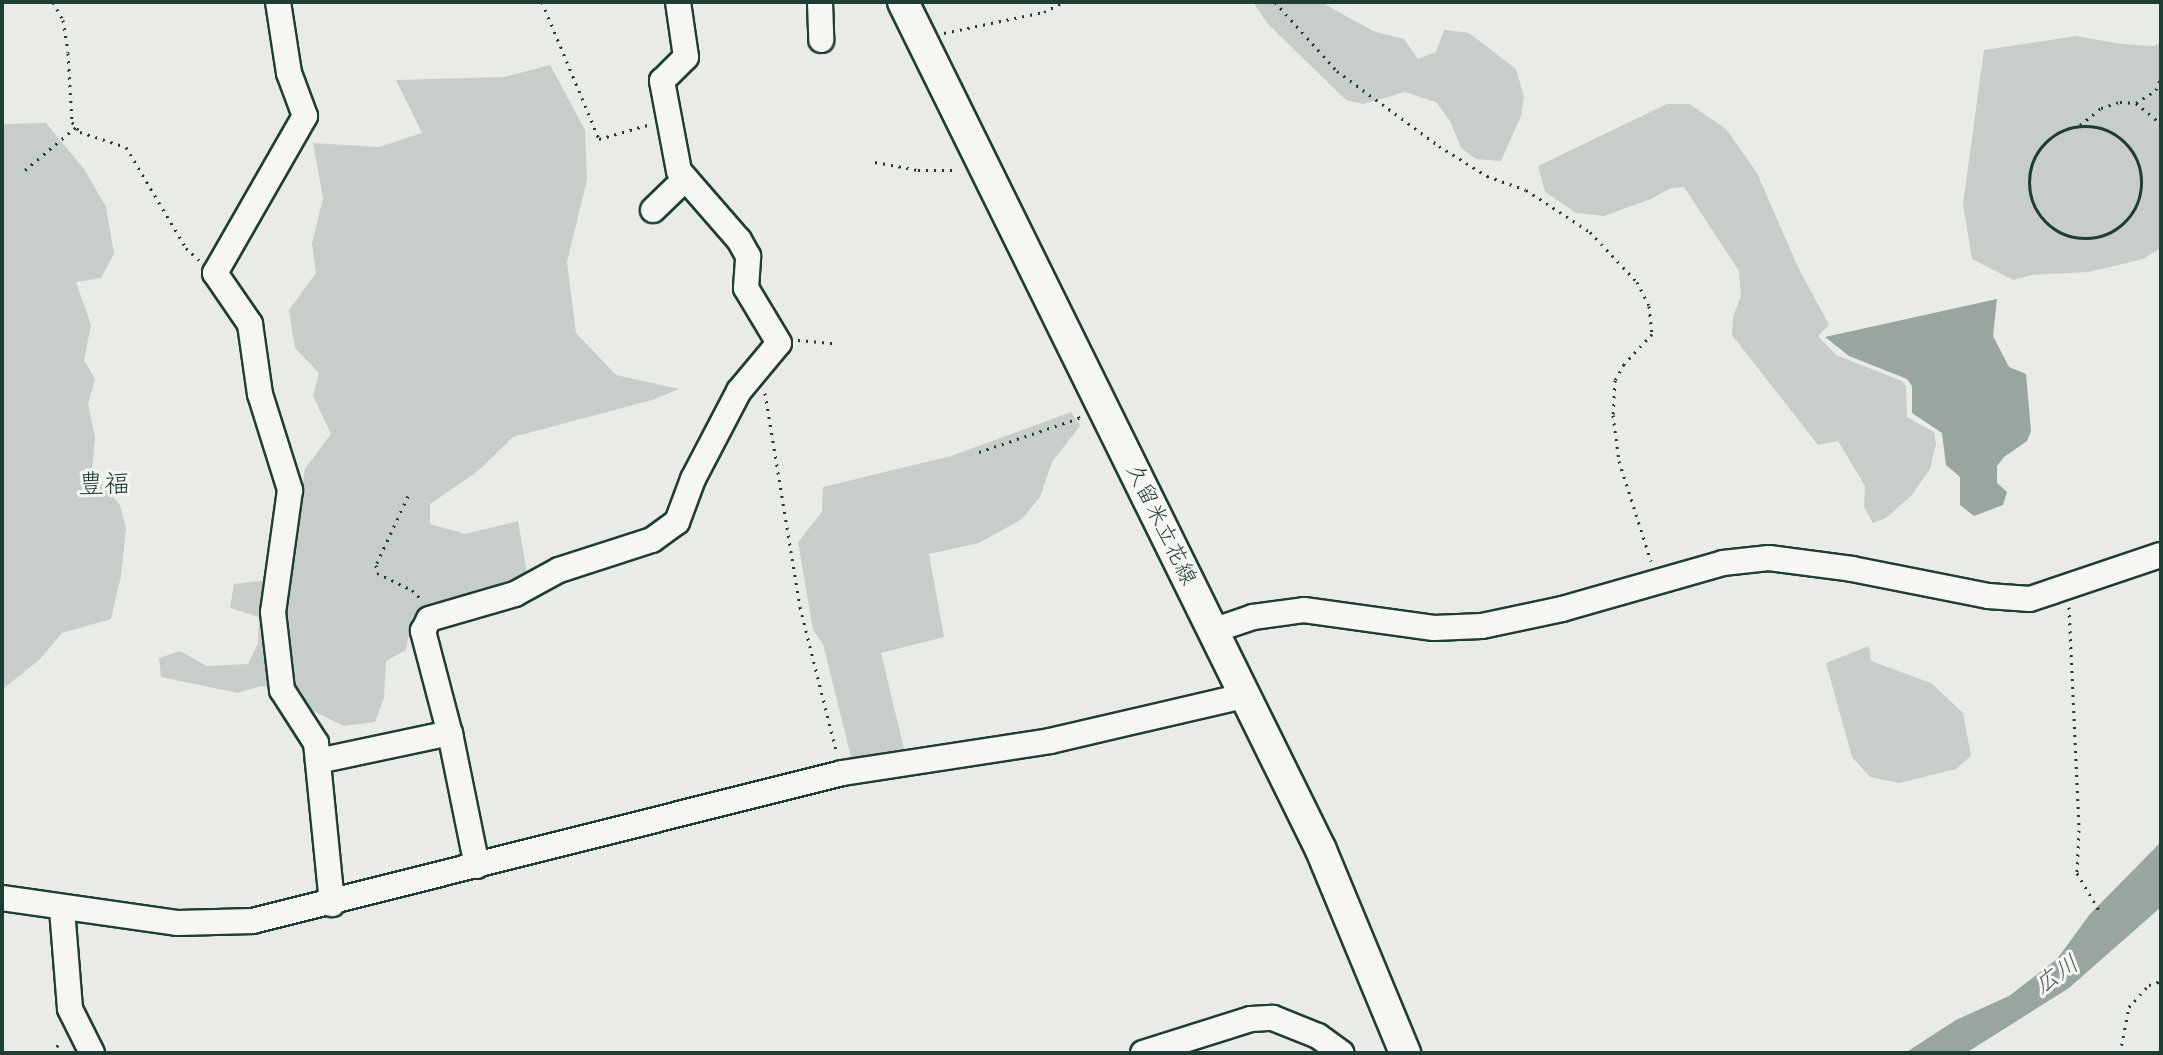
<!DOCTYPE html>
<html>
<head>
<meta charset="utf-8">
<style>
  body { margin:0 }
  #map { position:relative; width:2163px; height:1055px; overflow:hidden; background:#e9ebe7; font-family:Delius,"Klee One",sans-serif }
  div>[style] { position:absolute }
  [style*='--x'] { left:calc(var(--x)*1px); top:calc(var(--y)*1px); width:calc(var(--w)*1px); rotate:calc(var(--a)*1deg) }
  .green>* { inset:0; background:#c7cec9 }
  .water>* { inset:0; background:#99a6a0 }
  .path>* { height:3px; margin-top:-1.5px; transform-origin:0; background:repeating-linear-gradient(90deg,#1f3d34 0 2px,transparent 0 8px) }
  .path>.ring { margin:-1.5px; padding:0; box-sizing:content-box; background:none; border:3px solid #1f3d34; border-radius:50% }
  .roads { filter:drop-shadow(2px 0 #1f3d34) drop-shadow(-2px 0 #1f3d34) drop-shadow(0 2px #1f3d34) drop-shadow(0 -2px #1f3d34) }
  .minor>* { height:24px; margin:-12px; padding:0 12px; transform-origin:12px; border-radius:12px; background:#f6f6f2 }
  .major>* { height:30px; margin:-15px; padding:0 15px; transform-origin:15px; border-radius:15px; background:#f6f6f2 }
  span { translate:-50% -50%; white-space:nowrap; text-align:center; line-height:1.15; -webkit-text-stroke:6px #f6f6f2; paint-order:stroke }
  .street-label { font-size:22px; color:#1f3d34 }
  .water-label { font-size:24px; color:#445c54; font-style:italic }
  .quarter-label { font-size:26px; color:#1f3d34 }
  .frame { position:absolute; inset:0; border:4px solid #1f3d34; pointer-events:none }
</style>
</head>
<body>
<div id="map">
  <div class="green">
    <i style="clip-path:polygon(1253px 2px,1321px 2px,1373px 31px,1404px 39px,1418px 59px,1436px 52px,1444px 30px,1469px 33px,1516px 69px,1524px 97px,1521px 116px,1501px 161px,1476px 159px,1461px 148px,1450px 121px,1436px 102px,1405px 92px,1363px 104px,1346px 100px,1267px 23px)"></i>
    <i style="clip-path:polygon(2076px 36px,2121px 44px,2154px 46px,2161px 42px,2161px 248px,2143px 259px,2089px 272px,2032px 275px,2013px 280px,1972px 259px,1963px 204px,1984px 50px)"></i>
    <i style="clip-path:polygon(550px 65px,585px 130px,587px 180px,567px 262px,576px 333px,616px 375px,679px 389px,652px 400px,513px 437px,478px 471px,430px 504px,430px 524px,465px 534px,518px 521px,527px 573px,412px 617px,406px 650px,386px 661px,384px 698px,375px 722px,344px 726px,313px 711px,293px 689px,261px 686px,238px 693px,161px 677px,159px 658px,180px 651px,207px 666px,248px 664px,258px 643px,259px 617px,230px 608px,234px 584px,261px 581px,291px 571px,305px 469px,331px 434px,313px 396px,319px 373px,295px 348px,289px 310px,316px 273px,312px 243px,323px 198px,313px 143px,379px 147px,422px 133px,396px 80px,504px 77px)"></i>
    <i style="clip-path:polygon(1667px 104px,1689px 104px,1726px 129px,1757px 173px,1798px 267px,1829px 325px,1818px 336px,1836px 355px,1902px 381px,1906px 386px,1907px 417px,1934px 432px,1936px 444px,1930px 469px,1911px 496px,1886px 518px,1873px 523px,1864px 507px,1865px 486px,1838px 441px,1818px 445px,1732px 335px,1733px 317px,1741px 296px,1739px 271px,1684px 187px,1671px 188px,1651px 199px,1604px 216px,1576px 213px,1545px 192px,1538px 166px)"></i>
    <i style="clip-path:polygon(46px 123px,84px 169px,106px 207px,114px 254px,101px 278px,76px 282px,91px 325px,84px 360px,95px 379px,88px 404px,95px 437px,92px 472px,120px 505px,126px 528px,121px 576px,111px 619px,62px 633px,40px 659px,2px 690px,2px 124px)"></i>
    <i style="clip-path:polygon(1071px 412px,1080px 426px,1052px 462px,1040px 497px,1022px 519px,979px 543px,929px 554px,944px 637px,881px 653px,904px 749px,852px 761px,823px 644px,813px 630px,798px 542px,822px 512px,823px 487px,951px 456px)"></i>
    <i style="clip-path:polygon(1869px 646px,1871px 661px,1931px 683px,1963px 713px,1971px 756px,1956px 769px,1899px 783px,1870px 777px,1852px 757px,1826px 663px)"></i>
  </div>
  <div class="water">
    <i style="clip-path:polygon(1997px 299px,1993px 336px,2009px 367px,2026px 374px,2031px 431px,2027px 441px,2004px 457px,1997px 466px,1997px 483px,2007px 492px,2003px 505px,1974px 516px,1960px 505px,1960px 477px,1946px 465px,1942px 433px,1912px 413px,1912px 386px,1907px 379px,1849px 356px,1825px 337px)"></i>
    <i style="clip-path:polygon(2161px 842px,2161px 907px,2069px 988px,1966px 1053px,1905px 1053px,1956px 1020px,2009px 996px,2057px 959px,2090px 914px)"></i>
  </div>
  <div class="path">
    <i style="--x:53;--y:2;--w:21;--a:61"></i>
    <i style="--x:63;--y:20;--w:33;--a:81"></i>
    <i style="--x:68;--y:53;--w:69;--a:86.7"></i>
    <i style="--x:72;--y:122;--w:13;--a:51"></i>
    <i style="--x:80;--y:132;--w:48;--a:18.1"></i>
    <i style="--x:126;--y:147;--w:117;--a:59.3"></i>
    <i style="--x:186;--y:248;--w:18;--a:43"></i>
    <i style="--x:542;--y:2;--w:148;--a:67.4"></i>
    <i style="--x:599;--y:139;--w:54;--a:-16.1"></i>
    <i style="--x:1275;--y:2;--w:93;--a:48.1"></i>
    <i style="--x:1337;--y:71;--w:127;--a:36.3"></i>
    <i style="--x:1439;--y:146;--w:57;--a:32"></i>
    <i style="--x:1487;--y:176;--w:41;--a:19.7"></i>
    <i style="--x:1526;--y:190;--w:77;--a:33.3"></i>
    <i style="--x:1590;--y:232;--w:69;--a:46.8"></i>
    <i style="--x:1637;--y:282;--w:27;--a:63"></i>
    <i style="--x:1649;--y:306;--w:28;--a:84"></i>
    <i style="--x:1652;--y:334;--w:41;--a:133"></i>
    <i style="--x:1624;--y:364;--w:18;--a:119"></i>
    <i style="--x:1615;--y:380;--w:35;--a:93"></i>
    <i style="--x:1613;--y:415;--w:46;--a:82.6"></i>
    <i style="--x:1619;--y:461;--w:105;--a:72.3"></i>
    <i style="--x:944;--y:33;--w:102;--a:-11.9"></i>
    <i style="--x:1044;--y:12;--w:22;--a:-27"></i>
    <i style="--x:2136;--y:103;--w:24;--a:-33"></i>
    <i style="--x:2156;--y:90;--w:14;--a:-69"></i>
    <i style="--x:2080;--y:125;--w:27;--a:-39"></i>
    <i style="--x:2101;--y:108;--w:20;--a:-18"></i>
    <i style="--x:2120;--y:102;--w:16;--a:4"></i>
    <i style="--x:2136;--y:103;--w:33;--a:40"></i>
    <i class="ring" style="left:2029px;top:126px;width:109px;height:109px"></i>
    <i style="--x:875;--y:162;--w:44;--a:10.5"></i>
    <i style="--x:918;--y:170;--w:40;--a:0"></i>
    <i style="--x:25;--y:170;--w:67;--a:-40.1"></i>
    <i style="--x:798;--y:340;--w:36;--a:5"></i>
    <i style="--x:765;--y:393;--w:217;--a:80.7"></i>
    <i style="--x:800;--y:607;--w:152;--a:75.9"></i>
    <i style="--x:979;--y:452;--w:106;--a:-18.8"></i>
    <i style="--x:1079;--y:418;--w:3;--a:-108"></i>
    <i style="--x:408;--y:496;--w:76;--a:114.9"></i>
    <i style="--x:376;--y:565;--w:8;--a:83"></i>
    <i style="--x:377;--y:573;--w:39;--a:26"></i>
    <i style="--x:412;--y:590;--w:13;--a:45"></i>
    <i style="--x:2069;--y:607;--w:223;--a:87.4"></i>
    <i style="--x:2079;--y:830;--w:43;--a:92.7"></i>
    <i style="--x:2077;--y:873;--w:45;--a:59.5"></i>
    <i style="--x:52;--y:1053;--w:15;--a:-53"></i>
    <i style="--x:2120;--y:1053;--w:47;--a:-78.9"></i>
    <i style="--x:2129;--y:1007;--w:30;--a:-48"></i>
    <i style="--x:2149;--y:985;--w:13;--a:-18"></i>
  </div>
  <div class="roads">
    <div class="minor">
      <i style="--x:278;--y:2;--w:72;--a:81.2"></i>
      <i style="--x:289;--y:73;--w:46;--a:69.6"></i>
      <i style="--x:305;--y:116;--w:181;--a:119.8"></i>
      <i style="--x:215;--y:273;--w:62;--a:55.5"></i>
      <i style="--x:250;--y:324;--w:71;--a:81.9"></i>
      <i style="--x:260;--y:394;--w:101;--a:72.6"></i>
      <i style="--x:290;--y:490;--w:123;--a:97.9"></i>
      <i style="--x:273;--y:612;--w:79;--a:83.4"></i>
      <i style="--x:282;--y:690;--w:63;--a:57.3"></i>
      <i style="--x:316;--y:743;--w:162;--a:84.3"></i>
      <i style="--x:820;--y:2;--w:38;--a:88"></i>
      <i style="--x:653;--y:210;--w:45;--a:-44.1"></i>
      <i style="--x:1215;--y:630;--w:40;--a:-18.9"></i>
      <i style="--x:1253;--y:617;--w:51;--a:-7.8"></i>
      <i style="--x:1304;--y:610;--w:131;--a:7.9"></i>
      <i style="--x:1434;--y:628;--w:48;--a:-2.4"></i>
      <i style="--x:1482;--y:626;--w:82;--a:-12"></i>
      <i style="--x:1562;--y:609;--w:167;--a:-15.9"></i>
      <i style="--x:1723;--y:563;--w:46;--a:-6.2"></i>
      <i style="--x:1769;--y:558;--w:84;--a:7.5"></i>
      <i style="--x:1852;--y:569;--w:139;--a:11.2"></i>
      <i style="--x:1988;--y:596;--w:42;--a:4.1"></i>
      <i style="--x:2030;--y:599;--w:138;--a:-18.6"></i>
      <i style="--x:318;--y:761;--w:135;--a:-12"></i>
      <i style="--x:477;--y:866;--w:131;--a:-101.5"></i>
      <i style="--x:451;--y:738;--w:111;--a:-104.7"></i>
      <i style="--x:423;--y:631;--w:13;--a:-63"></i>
      <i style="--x:429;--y:619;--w:90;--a:-16.2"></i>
      <i style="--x:515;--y:594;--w:50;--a:-28.6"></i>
      <i style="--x:559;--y:570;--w:98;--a:-17.9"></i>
      <i style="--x:652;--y:540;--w:31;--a:-36"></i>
      <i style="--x:677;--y:522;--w:46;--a:-69.6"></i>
      <i style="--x:693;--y:479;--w:99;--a:-62.4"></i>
      <i style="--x:739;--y:391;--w:62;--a:-50.2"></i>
      <i style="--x:779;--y:343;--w:64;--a:-121"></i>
      <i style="--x:746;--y:288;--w:32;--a:-86"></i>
      <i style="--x:748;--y:256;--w:18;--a:-119"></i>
      <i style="--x:739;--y:240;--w:91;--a:-131"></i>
      <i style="--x:679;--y:171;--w:92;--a:-100.7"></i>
      <i style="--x:662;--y:81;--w:34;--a:-45"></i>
      <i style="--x:686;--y:57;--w:56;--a:-98.3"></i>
      <i style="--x:2;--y:898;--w:178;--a:8.1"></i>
      <i style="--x:178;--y:923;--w:75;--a:-1.5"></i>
      <i style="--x:253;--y:921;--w:607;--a:-14.1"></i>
      <i style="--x:842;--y:773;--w:210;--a:-8.7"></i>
      <i style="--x:1050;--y:741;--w:202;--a:-13.1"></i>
      <i style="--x:62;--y:909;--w:100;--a:85.4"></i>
      <i style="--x:70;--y:1009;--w:49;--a:63.4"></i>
      <i style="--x:1143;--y:1053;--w:113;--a:-17.5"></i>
      <i style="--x:1251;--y:1019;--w:22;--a:-3"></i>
      <i style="--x:1273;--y:1018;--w:48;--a:21.8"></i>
      <i style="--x:1318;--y:1036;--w:29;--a:36"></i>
    </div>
    <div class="major">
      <i style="--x:903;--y:2;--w:945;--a:63.76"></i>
      <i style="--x:1321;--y:850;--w:220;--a:67.5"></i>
    </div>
  </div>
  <div class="street-label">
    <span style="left:1162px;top:524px;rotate:64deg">久留米立花線</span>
  </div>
  <div class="water-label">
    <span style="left:2056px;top:974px;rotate:-35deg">広川</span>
  </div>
  <div class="quarter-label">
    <span style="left:104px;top:483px">豊福</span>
  </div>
  <div class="frame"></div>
</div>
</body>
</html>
